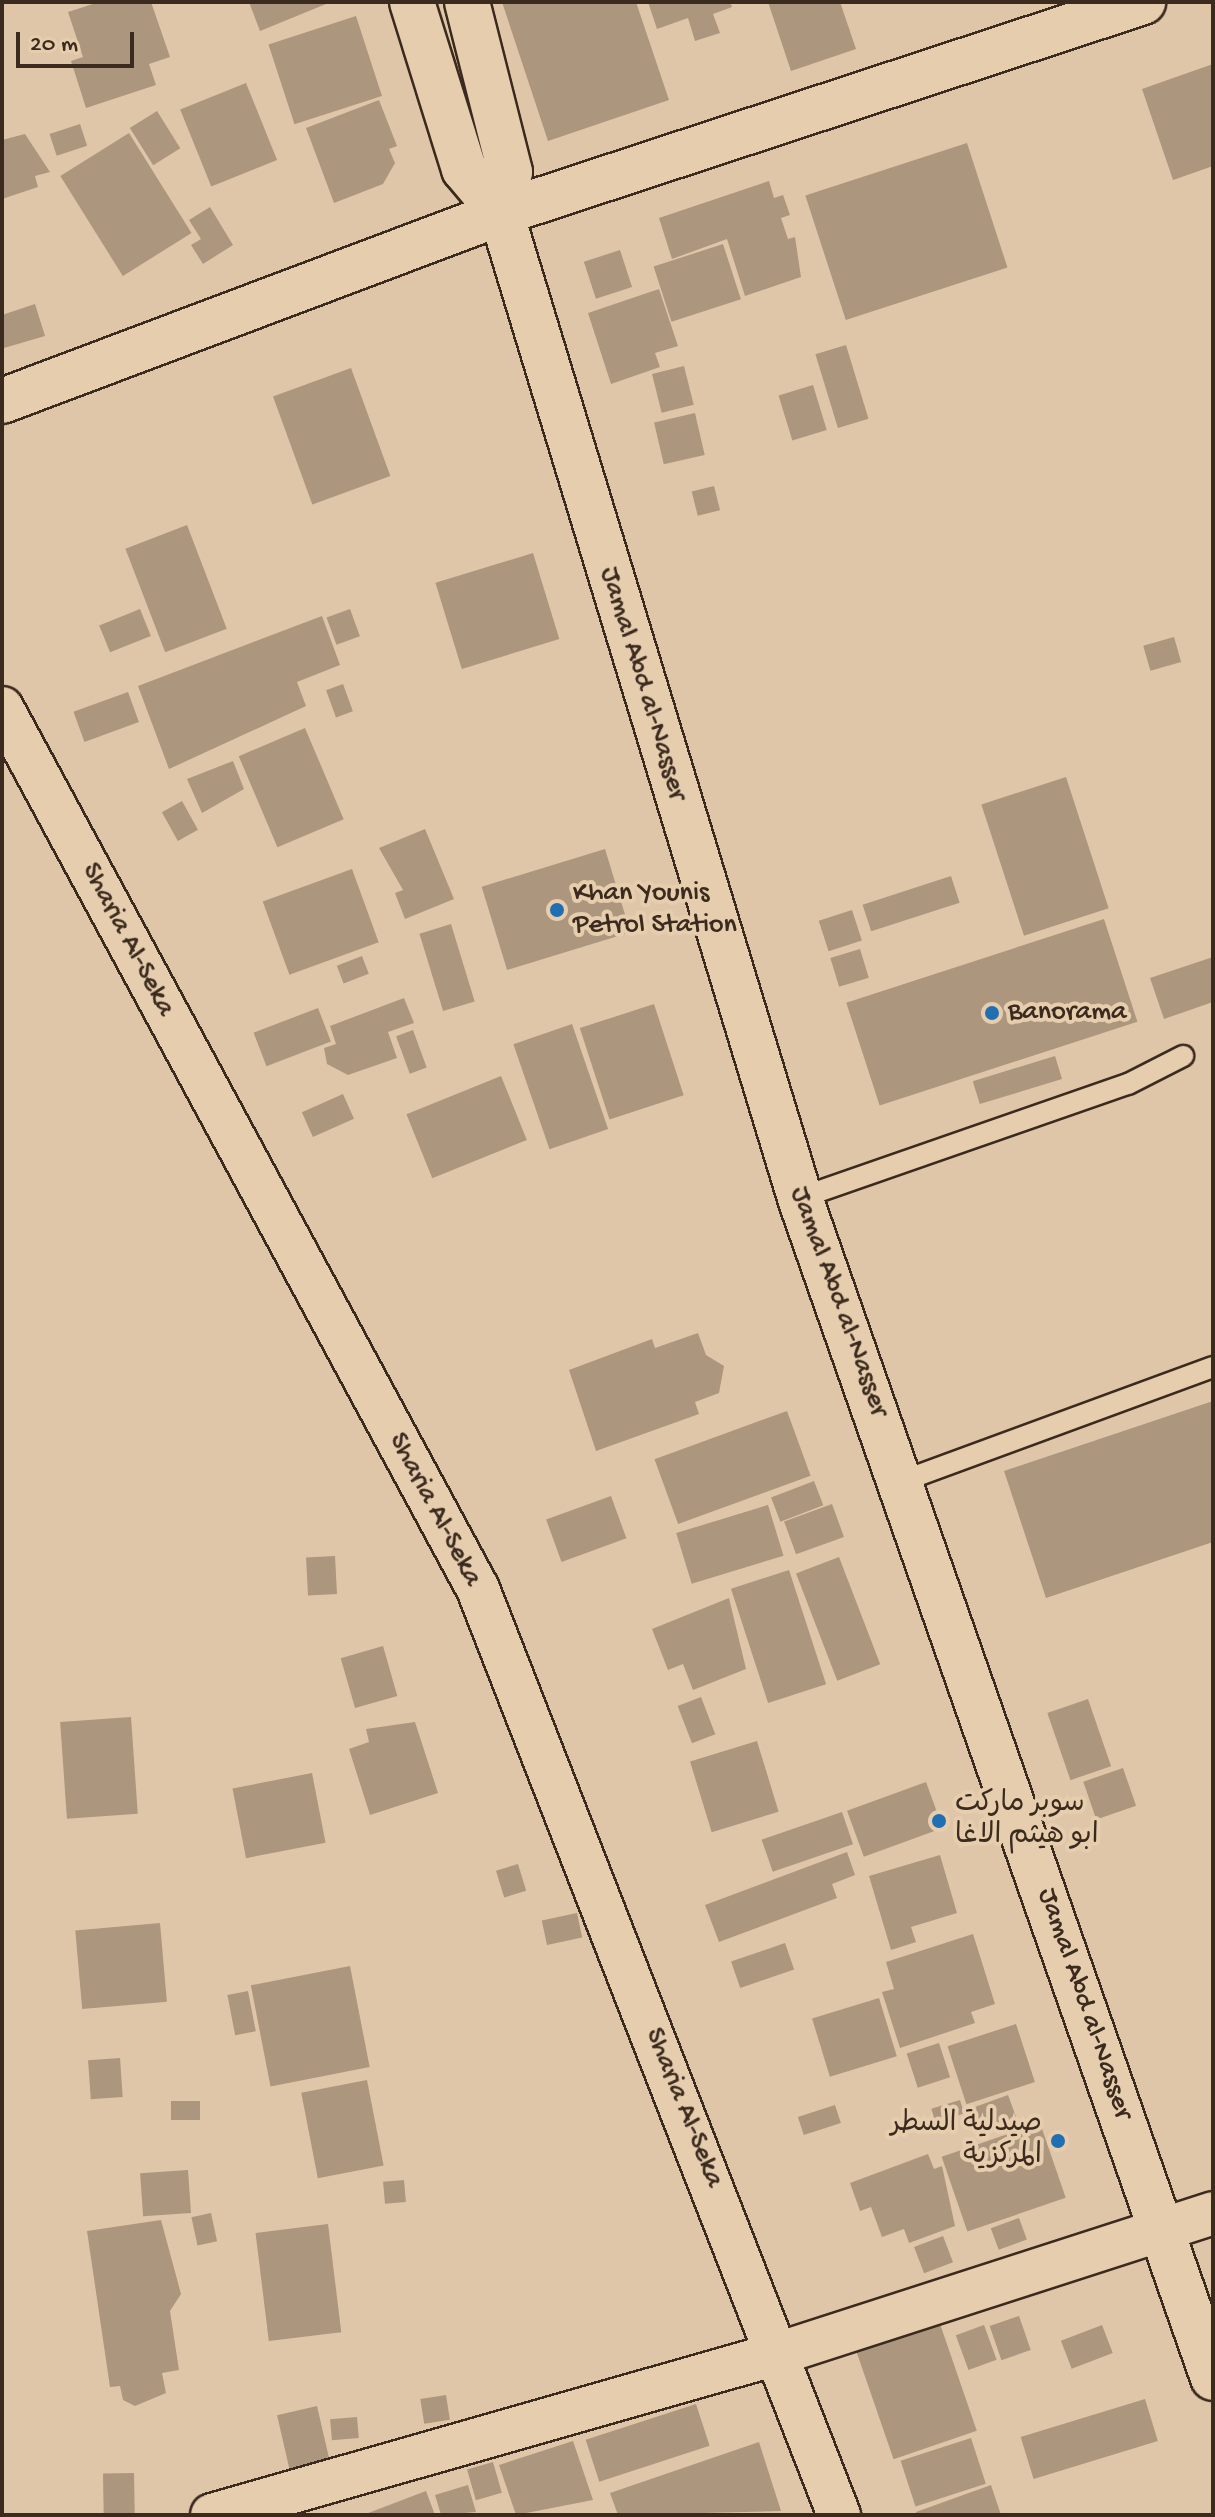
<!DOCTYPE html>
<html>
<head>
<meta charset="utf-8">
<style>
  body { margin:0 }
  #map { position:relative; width:1215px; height:2517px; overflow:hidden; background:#dfc6a8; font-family:"Gochi Hand","Playpen Sans Arabic",sans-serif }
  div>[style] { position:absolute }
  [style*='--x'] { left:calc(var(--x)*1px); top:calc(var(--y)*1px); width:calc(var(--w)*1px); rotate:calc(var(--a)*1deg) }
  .building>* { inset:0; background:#ac967e; transform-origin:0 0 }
  .roads { filter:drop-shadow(2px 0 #3b2a1e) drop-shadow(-2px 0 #3b2a1e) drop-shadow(0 2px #3b2a1e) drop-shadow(0 -2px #3b2a1e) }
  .lane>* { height:20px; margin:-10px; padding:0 10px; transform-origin:10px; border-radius:10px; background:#e6cdae }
  .street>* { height:42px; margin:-21px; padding:0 21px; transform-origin:21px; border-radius:21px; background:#e6cdae }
  .secondary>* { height:44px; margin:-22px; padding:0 22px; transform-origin:22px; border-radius:22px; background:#e6cdae }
  .dots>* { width:22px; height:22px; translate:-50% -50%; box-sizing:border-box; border:4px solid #e6cdae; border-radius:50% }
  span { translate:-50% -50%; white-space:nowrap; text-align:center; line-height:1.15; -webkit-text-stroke:8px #e6cdae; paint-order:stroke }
  .street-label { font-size:28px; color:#3b2a1e }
  .poi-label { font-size:28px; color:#3b2a1e }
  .left { translate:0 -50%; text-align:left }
  .right { translate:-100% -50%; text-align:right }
  .frame { position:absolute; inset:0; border:4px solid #3b2a1e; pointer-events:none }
  .scale { position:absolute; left:16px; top:32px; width:118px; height:36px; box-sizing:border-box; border:4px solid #3b2a1e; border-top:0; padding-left:10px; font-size:24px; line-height:28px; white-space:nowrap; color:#3b2a1e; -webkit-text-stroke:6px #e6cdae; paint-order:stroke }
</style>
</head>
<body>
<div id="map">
  <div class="building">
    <i style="clip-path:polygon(99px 2px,151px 2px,170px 57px,149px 64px,156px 85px,86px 108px,71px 61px,83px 57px,68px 12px)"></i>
    <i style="clip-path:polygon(249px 2px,331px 2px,260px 31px)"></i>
    <i style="clip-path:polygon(502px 2px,636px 2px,669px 100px,548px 141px)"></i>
    <i style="clip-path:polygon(648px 2px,730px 2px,732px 7px,713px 14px,720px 33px,695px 41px,688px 18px,657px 29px)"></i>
    <i style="clip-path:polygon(768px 2px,840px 2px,856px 49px,791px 71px)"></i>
    <i style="left:356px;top:16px;width:84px;height:92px;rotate:72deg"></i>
    <i style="clip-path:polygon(1213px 64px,1213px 166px,1173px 180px,1142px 89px)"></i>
    <i style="left:246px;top:83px;width:83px;height:71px;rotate:68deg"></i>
    <i style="clip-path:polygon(379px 100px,397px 146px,389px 149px,395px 163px,383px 184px,334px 203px,306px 128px)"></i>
    <i style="left:157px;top:111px;width:44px;height:32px;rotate:58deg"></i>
    <i style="left:80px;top:124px;width:23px;height:32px;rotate:72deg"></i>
    <i style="left:129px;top:133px;width:118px;height:81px;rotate:58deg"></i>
    <i style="clip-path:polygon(25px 134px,50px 172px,35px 176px,38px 187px,2px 199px,2px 140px)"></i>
    <i style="left:967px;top:143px;width:131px;height:170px;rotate:72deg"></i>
    <i style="clip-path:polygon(769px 181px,774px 198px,783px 195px,790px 215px,781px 218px,788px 239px,795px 237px,801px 277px,745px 296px,727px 239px,672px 259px,659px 218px)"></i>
    <i style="clip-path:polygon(210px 207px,233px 245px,203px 264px,191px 245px,201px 239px,189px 220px)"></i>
    <i style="left:723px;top:244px;width:58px;height:73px;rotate:72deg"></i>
    <i style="left:620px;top:250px;width:39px;height:38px;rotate:72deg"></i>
    <i style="clip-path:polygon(659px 289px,678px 346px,655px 353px,660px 367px,611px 384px,588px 313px)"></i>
    <i style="clip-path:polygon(35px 304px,45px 336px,4px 348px,2px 315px)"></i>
    <i style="left:846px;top:345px;width:77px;height:32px;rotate:73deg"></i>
    <i style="left:684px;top:366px;width:40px;height:33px;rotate:76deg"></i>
    <i style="left:351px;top:368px;width:115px;height:83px;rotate:70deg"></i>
    <i style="left:813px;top:385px;width:47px;height:36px;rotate:73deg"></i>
    <i style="left:695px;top:413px;width:43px;height:42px;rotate:77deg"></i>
    <i style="left:714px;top:486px;width:25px;height:23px;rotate:76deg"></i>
    <i style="left:187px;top:525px;width:111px;height:66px;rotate:69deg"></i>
    <i style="left:533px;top:553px;width:90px;height:102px;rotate:73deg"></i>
    <i style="left:140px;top:609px;width:29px;height:44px;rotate:68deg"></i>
    <i style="left:350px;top:609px;width:29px;height:25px;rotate:70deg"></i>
    <i style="clip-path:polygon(322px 616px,340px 665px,297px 682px,306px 706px,169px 769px,138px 686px)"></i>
    <i style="left:1174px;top:637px;width:26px;height:32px;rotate:74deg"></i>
    <i style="left:343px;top:684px;width:29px;height:18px;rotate:70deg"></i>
    <i style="left:128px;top:692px;width:32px;height:58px;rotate:70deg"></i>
    <i style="left:305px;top:728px;width:99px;height:72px;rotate:67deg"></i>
    <i style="clip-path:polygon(233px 761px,244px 789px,202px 813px,187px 779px)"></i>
    <i style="left:1066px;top:777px;width:138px;height:89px;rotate:72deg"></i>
    <i style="left:182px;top:801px;width:33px;height:23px;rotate:61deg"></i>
    <i style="clip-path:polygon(425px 829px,454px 899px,405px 919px,395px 893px,403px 890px,379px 848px)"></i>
    <i style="left:605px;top:849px;width:87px;height:129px;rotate:73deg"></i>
    <i style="left:352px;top:869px;width:78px;height:95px;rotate:70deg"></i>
    <i style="left:951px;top:876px;width:28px;height:93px;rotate:72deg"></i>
    <i style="left:852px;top:910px;width:32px;height:35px;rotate:72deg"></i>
    <i style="left:1104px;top:919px;width:108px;height:271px;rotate:72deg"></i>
    <i style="left:451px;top:924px;width:81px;height:33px;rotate:73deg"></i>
    <i style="left:860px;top:949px;width:30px;height:31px;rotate:73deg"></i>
    <i style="left:362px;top:956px;width:19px;height:27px;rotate:69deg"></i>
    <i style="clip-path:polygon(1213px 957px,1213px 1002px,1164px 1019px,1150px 978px)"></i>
    <i style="clip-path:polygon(404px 998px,414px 1023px,388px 1032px,397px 1058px,348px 1075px,327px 1064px,324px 1048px,336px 1044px,330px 1026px)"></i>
    <i style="left:654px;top:1004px;width:96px;height:78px;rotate:72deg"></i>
    <i style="left:318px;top:1008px;width:36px;height:69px;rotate:69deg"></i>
    <i style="left:572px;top:1024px;width:111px;height:62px;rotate:71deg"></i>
    <i style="left:413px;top:1030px;width:40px;height:18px;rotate:70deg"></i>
    <i style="left:1055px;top:1056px;width:24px;height:86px;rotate:73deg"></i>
    <i style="left:501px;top:1076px;width:69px;height:102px;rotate:68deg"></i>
    <i style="left:343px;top:1094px;width:27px;height:45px;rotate:66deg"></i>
    <i style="clip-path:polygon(698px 1333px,706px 1355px,724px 1366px,719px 1393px,695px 1402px,699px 1414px,596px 1451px,569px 1370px,652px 1339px,655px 1348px)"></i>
    <i style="clip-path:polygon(1213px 1401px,1213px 1542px,1046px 1598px,1004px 1471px)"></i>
    <i style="left:787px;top:1411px;width:69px;height:141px;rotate:70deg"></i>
    <i style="left:814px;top:1481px;width:26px;height:46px;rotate:69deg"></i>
    <i style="left:611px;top:1496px;width:45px;height:69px;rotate:70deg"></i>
    <i style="left:832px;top:1504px;width:35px;height:51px;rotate:70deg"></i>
    <i style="left:768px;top:1505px;width:53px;height:96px;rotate:73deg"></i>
    <i style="left:335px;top:1556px;width:38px;height:29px;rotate:87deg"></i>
    <i style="left:839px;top:1557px;width:115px;height:46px;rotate:69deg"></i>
    <i style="left:789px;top:1570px;width:120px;height:61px;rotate:72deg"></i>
    <i style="clip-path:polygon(729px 1598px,746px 1669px,693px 1690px,683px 1664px,668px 1670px,652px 1629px)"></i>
    <i style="left:383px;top:1646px;width:52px;height:44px;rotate:74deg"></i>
    <i style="left:701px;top:1697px;width:40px;height:25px;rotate:69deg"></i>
    <i style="left:1088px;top:1699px;width:71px;height:43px;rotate:71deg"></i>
    <i style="left:131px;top:1717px;width:97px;height:71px;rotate:86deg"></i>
    <i style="clip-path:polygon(415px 1722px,438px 1793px,370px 1815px,349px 1749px,369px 1742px,366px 1729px)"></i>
    <i style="left:757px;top:1741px;width:74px;height:70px;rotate:73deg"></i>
    <i style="left:1123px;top:1768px;width:40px;height:42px;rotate:71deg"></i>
    <i style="left:312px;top:1773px;width:71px;height:81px;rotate:79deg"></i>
    <i style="left:926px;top:1782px;width:49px;height:84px;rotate:70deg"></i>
    <i style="left:842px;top:1812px;width:34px;height:85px;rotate:71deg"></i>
    <i style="clip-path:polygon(847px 1852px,855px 1875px,832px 1884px,837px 1898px,719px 1942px,705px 1905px)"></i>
    <i style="clip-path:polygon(940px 1855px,957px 1913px,911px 1927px,916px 1942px,891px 1950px,869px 1876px)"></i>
    <i style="left:518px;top:1864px;width:28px;height:23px;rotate:73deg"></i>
    <i style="left:577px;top:1913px;width:25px;height:36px;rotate:78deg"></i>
    <i style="left:160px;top:1923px;width:79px;height:85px;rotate:85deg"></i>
    <i style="clip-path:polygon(973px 1934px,995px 2004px,971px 2012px,975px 2023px,900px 2048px,882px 1992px,894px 1989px,886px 1962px)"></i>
    <i style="left:785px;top:1943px;width:28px;height:57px;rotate:71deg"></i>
    <i style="left:350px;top:1966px;width:103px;height:101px;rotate:79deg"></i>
    <i style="left:248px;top:1991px;width:41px;height:21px;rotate:79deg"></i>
    <i style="left:879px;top:1998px;width:61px;height:70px;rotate:73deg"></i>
    <i style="left:1016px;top:2024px;width:61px;height:72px;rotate:72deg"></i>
    <i style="left:939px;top:2043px;width:36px;height:34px;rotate:72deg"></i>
    <i style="left:120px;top:2058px;width:39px;height:32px;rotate:86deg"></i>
    <i style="left:367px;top:2080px;width:87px;height:67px;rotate:79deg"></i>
    <i style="left:1008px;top:2095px;width:27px;height:42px;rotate:70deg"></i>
    <i style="left:960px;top:2100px;width:14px;height:30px;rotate:73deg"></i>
    <i style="left:200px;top:2101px;width:19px;height:29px;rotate:90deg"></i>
    <i style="left:835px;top:2105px;width:19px;height:39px;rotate:72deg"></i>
    <i style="left:1040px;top:2123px;width:79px;height:104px;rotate:71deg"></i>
    <i style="clip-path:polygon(928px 2154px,934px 2169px,942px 2166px,955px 2226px,909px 2243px,904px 2229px,882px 2237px,871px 2207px,860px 2211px,850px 2183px)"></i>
    <i style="left:188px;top:2170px;width:43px;height:48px;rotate:86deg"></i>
    <i style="left:404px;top:2180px;width:22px;height:21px;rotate:85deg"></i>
    <i style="left:211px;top:2213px;width:29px;height:20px;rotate:78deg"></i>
    <i style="left:1019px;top:2218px;width:23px;height:30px;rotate:70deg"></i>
    <i style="clip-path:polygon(161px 2220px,181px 2294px,170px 2311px,179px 2370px,162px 2373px,166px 2393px,135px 2406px,123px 2400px,120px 2386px,110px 2387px,87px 2231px)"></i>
    <i style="left:328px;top:2224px;width:109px;height:73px;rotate:83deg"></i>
    <i style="left:943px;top:2236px;width:28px;height:31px;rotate:69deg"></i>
    <i style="left:1019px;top:2316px;width:36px;height:31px;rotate:71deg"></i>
    <i style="left:939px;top:2321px;width:116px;height:88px;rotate:71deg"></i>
    <i style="left:984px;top:2325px;width:37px;height:30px;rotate:70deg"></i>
    <i style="left:1102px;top:2325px;width:30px;height:44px;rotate:69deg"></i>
    <i style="left:446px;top:2395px;width:25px;height:26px;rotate:81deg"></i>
    <i style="left:1145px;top:2399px;width:44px;height:130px;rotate:73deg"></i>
    <i style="left:696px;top:2404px;width:44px;height:116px;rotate:72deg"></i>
    <i style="left:317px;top:2406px;width:57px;height:41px;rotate:77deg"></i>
    <i style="left:357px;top:2417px;width:21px;height:27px;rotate:85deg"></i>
    <i style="left:971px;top:2438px;width:48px;height:74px;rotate:72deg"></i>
    <i style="clip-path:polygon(573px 2441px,593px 2500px,516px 2515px,499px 2465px)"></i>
    <i style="clip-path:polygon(759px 2442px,781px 2511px,618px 2515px,610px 2493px)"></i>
    <i style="left:493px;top:2462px;width:32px;height:27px;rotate:74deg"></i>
    <i style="left:134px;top:2473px;width:42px;height:31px;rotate:89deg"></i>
    <i style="clip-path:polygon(468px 2485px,476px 2512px,441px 2515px,435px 2495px)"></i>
    <i style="clip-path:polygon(991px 2485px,1001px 2515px,917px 2515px,916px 2512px)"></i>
    <i style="clip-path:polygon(426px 2491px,435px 2515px,363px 2515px)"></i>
  </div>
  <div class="roads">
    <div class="lane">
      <i style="--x:800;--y:1198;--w:347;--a:-19.2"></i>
      <i style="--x:1128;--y:1084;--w:62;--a:-27"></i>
      <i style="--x:903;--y:1481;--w:330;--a:-20.2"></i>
    </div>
    <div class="street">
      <i style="--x:2;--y:708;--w:1001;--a:61.62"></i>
      <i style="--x:478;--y:1589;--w:994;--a:68.7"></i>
      <i style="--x:212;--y:2515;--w:591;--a:-15.92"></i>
      <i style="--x:780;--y:2353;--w:455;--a:-17.9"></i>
    </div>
    <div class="secondary">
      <i style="--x:412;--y:2;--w:175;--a:72.7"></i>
      <i style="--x:464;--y:169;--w:57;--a:49.9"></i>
      <i style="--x:501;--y:213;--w:1029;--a:73.11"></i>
      <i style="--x:800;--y:1198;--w:1250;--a:70.71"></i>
      <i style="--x:467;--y:2;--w:175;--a:75.8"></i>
      <i style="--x:510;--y:172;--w:42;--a:102.4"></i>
      <i style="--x:2;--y:401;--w:533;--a:-20.64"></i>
      <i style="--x:501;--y:213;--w:676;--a:-18.19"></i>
    </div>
  </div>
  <div class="dots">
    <i style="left:557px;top:910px;background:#1f6fb2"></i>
    <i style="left:992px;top:1013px;background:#1f6fb2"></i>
    <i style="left:939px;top:1821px;background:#1f6fb2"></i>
    <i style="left:1058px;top:2141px;background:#1f6fb2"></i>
  </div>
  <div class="street-label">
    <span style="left:642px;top:684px;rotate:73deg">Jamal Abd al-Nasser</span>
    <span style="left:127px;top:940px;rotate:62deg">Sharia Al-Seka</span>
    <span style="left:838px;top:1302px;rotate:70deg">Jamal Abd al-Nasser</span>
    <span style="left:434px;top:1510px;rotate:62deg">Sharia Al-Seka</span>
    <span style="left:1084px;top:2004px;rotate:71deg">Jamal Abd al-Nasser</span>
    <span style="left:683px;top:2108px;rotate:68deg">Sharia Al-Seka</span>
  </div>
  <div class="poi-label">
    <span class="left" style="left:573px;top:910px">Khan Younis<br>Petrol Station</span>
    <span class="left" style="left:1008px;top:1013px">Banorama</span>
    <span class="left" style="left:955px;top:1821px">سوبر ماركت<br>ابو هيثم الاغا</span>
    <span class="right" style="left:1042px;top:2141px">صيدلية السطر<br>المركزية</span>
  </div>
  <div class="frame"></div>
  <div class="scale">20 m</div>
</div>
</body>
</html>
